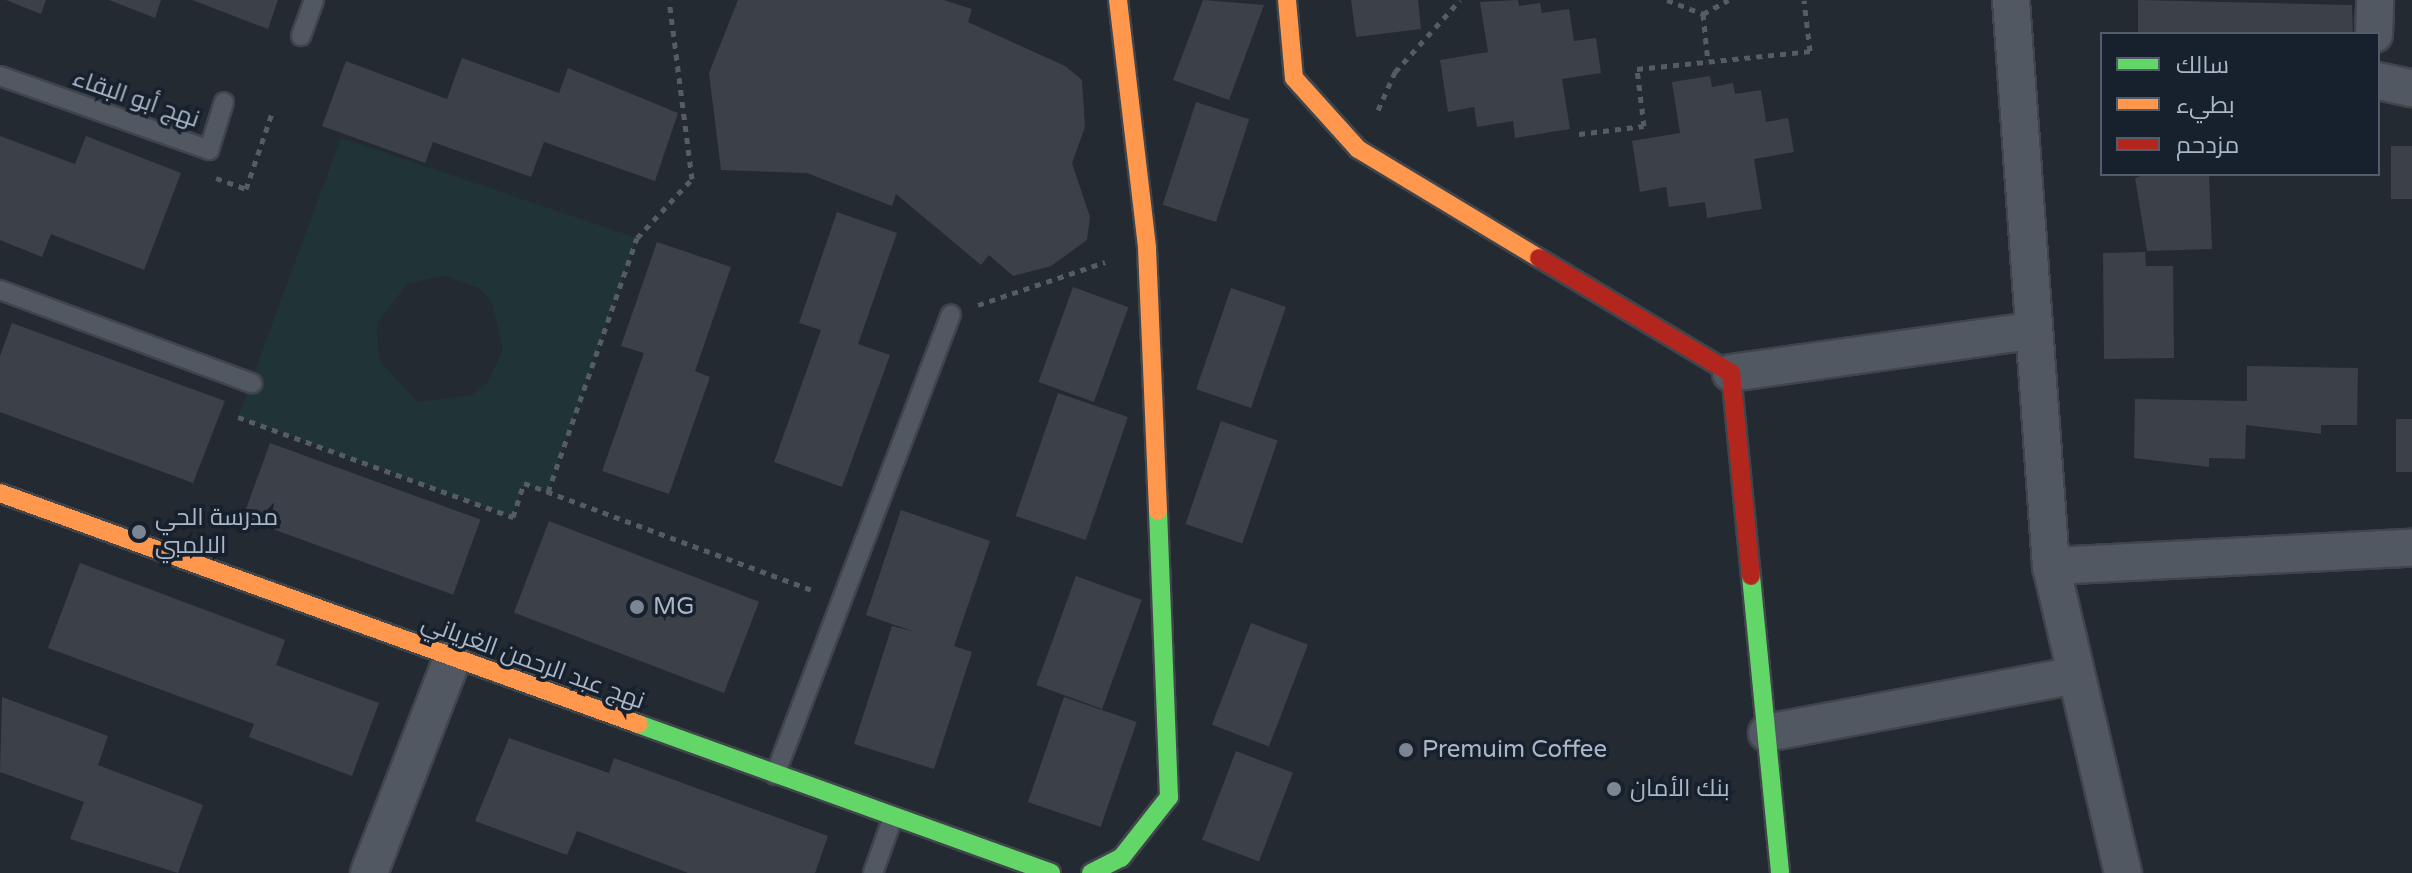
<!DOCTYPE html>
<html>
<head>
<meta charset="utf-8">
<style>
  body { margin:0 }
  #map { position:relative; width:2412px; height:873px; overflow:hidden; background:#242a32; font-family:"Varela Round",Cairo,sans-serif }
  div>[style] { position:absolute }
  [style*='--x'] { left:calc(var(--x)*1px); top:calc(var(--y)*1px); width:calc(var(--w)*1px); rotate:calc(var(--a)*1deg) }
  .green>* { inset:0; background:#203438 }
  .building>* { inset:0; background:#3b4049; transform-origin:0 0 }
  .path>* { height:5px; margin-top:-2.5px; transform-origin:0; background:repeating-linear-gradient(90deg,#565c63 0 6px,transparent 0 12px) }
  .roads { filter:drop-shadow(2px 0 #40454c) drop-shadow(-2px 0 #40454c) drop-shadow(0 2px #40454c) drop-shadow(0 -2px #40454c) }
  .lane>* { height:18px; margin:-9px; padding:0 9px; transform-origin:9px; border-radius:9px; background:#525861 }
  .street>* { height:36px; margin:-18px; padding:0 18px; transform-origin:18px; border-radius:18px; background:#525861 }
  .fast>* { height:18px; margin:-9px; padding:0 9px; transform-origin:9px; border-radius:9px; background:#63d668 }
  .slow>* { height:18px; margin:-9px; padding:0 9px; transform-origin:9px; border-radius:9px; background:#ff974d }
  .jam>* { height:18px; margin:-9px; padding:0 9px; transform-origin:9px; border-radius:9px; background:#b3261e }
  .dots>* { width:22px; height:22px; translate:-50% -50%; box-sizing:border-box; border:4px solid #17202d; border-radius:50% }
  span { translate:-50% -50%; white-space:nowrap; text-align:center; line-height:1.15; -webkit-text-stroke:7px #17202d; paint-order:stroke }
  .street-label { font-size:24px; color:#abb6c6 }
  .poi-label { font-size:24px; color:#abb6c6 }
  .left { translate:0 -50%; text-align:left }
  .legend { position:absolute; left:2100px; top:32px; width:280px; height:144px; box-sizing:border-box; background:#17202d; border:2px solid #525c6a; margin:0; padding:10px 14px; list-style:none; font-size:24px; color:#abb6c6 }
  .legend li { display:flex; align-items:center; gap:16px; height:40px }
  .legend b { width:40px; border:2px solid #525c6a }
</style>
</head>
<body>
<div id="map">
  <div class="green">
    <i style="clip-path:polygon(evenodd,341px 138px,637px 238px,548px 492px,524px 483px,513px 517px,238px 417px,341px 138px,443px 275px,479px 288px,492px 302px,503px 350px,488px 382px,472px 395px,417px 402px,379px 360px,377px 323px,407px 284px,443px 275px)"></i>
  </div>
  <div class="building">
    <i style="clip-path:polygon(6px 0,46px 0,41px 14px)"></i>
    <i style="clip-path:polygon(109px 0,161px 0,155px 18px)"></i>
    <i style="clip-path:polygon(192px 0,278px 0,268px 29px)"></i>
    <i style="clip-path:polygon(738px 0,944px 0,972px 9px,968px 22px,1065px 66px,1082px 80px,1085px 127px,1072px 163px,1090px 217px,1087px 240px,1051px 266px,1013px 276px,989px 255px,981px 265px,896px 194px,892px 206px,807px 173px,721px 170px,709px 73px)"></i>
    <i style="clip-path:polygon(1203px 0,1264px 5px,1229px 100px,1173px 80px)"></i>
    <i style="clip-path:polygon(1351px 0,1418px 0,1421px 29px,1356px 37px)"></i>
    <i style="clip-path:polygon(1518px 0,1519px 6px,1540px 3px,1542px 13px,1569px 9px,1574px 41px,1596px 38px,1601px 73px,1562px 79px,1570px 129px,1515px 138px,1513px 121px,1477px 127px,1474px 107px,1448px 112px,1440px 60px,1488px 52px,1480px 2px)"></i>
    <i style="clip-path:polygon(2138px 0,2352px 5px,2353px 34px,2138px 34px)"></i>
    <i style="clip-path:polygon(462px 58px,559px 93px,568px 68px,678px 113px,655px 181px,544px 142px,531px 177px,433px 142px,425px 163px,322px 126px,346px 61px,447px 99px)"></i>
    <i style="clip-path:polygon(1710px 76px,1712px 87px,1733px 83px,1735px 94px,1761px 90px,1766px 122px,1788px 118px,1794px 152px,1754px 159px,1762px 209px,1707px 218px,1705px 202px,1669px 207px,1666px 187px,1640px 192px,1632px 141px,1680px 133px,1672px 82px)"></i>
    <i style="left:1196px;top:102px;width:56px;height:108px;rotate:18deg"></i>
    <i style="clip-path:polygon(0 136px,75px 164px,86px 136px,181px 173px,144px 270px,51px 234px,42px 257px,0 240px)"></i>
    <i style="left:2391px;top:146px;width:21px;height:53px"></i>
    <i style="clip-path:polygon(2146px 174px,2209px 174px,2212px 249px,2147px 251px,2135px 178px)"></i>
    <i style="clip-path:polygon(837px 212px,897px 233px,858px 344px,890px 355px,842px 487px,774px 462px,821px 330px,799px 323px)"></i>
    <i style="clip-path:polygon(657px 242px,731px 267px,695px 371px,710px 377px,669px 494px,602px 471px,644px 353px,621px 346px)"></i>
    <i style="clip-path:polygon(2145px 252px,2146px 266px,2173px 266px,2174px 358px,2104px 359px,2103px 253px)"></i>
    <i style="left:1073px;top:287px;width:59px;height:101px;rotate:20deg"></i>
    <i style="left:1231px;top:288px;width:58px;height:107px;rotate:19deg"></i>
    <i style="clip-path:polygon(12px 323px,225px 401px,193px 483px,0 412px,0 356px)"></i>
    <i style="clip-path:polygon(2247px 366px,2358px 368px,2357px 425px,2321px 425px,2321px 434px,2246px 425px,2245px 459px,2209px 458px,2209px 467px,2134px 458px,2135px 399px,2247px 401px)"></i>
    <i style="left:1058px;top:393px;width:74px;height:130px;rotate:19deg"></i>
    <i style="left:2396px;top:419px;width:16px;height:53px"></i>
    <i style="left:1221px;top:421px;width:60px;height:109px;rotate:19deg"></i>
    <i style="left:270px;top:443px;width:224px;height:80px;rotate:20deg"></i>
    <i style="clip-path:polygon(901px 510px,990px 541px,954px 646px,972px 652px,934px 769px,854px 744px,892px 626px,915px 632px,866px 615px)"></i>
    <i style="left:549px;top:521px;width:225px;height:98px;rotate:21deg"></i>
    <i style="clip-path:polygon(80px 563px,285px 640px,276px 665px,379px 703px,352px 776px,249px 737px,254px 724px,48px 648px)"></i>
    <i style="left:1076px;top:576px;width:70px;height:116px;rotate:20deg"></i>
    <i style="left:1251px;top:623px;width:61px;height:109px;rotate:21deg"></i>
    <i style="clip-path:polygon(2px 697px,108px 736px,98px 765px,203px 805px,178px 873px,70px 839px,84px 802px,0 772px)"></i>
    <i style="left:1064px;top:697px;width:77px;height:111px;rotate:19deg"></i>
    <i style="clip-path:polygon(509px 738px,609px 773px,614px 758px,828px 836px,815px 873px,688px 873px,577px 831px,567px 855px,475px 821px)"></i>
    <i style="left:1236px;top:751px;width:61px;height:95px;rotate:21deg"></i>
  </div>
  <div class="path">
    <i style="--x:1667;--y:0;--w:39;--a:21"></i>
    <i style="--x:1703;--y:14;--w:29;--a:-29"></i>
    <i style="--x:1703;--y:14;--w:48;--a:84.1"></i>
    <i style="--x:1378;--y:110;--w:42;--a:-65.9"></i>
    <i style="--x:1395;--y:72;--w:97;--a:-47.9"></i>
    <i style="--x:1579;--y:134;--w:65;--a:-7"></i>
    <i style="--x:1644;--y:126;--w:57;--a:-97"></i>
    <i style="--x:1637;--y:69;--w:174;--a:-5.9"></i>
    <i style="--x:1810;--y:51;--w:51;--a:-96.7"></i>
    <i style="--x:216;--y:178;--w:32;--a:20"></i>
    <i style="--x:246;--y:189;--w:80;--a:-71.1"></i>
    <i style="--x:978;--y:305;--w:134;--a:-18.7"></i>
    <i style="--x:238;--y:417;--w:293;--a:20"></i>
    <i style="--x:513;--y:517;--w:36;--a:-72"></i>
    <i style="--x:524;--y:483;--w:309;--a:20.4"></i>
    <i style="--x:548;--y:492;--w:269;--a:-70.7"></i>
    <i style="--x:637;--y:238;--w:81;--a:-47"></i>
    <i style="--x:692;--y:179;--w:180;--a:-97.3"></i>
  </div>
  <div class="roads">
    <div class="lane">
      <i style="--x:301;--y:36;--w:38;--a:-70"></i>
      <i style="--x:0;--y:76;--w:222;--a:19.5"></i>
      <i style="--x:209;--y:150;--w:50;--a:-72.6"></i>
      <i style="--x:0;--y:290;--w:269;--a:20.3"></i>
      <i style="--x:775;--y:775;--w:493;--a:-69.1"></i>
      <i style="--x:873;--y:873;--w:59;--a:-70.3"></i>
    </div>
    <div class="street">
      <i style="--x:2011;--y:0;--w:567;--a:85.96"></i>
      <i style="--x:2051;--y:566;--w:315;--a:76.8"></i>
      <i style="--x:2374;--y:34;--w:34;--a:-88"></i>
      <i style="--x:2378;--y:81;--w:35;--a:12"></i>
      <i style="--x:1731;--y:373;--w:302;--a:-8"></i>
      <i style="--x:2051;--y:566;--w:361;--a:-2.9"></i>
      <i style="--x:1767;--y:733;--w:310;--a:-10.6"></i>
      <i style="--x:369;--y:873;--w:230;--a:-68.8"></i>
    </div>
    <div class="fast">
      <i style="--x:1751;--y:576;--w:298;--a:84.4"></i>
      <i style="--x:638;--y:724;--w:439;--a:19.8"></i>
      <i style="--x:1091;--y:873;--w:34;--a:-27"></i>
      <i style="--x:1121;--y:858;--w:78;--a:-51.8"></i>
      <i style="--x:1169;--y:797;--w:286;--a:-92.2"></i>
    </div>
    <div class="slow">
      <i style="--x:1118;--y:0;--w:250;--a:83.3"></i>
      <i style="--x:1147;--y:248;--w:263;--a:87.6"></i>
      <i style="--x:1287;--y:0;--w:78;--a:84.9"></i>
      <i style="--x:1294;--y:78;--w:96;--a:48"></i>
      <i style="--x:1358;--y:149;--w:211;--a:31.1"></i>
      <i style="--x:0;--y:493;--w:679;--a:19.9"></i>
    </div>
    <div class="jam">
      <i style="--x:1539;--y:258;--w:224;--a:30.9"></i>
      <i style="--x:1731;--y:373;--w:204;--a:84.4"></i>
    </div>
  </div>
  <div class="dots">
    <i style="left:139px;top:532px;background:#7c8592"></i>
    <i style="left:637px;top:607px;background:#7c8592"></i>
    <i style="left:1406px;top:750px;background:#7c8592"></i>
    <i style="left:1614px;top:789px;background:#7c8592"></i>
  </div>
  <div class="street-label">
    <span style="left:136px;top:99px;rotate:19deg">نهج أبو البقاء</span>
    <span style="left:533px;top:662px;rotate:20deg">نهج عبد الرحمن الغرياني</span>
  </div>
  <div class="poi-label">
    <span class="left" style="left:155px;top:532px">مدرسة الحي<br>الالمبي</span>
    <span class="left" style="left:653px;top:607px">MG</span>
    <span class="left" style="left:1422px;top:750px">Premuim Coffee</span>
    <span class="left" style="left:1630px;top:789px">بنك الأمان</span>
  </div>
  <ul class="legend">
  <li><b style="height:10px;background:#63d668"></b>سالك</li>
  <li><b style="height:10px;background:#ff974d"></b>بطيء</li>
  <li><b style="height:10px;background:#b3261e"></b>مزدحم</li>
  </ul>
</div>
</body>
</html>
